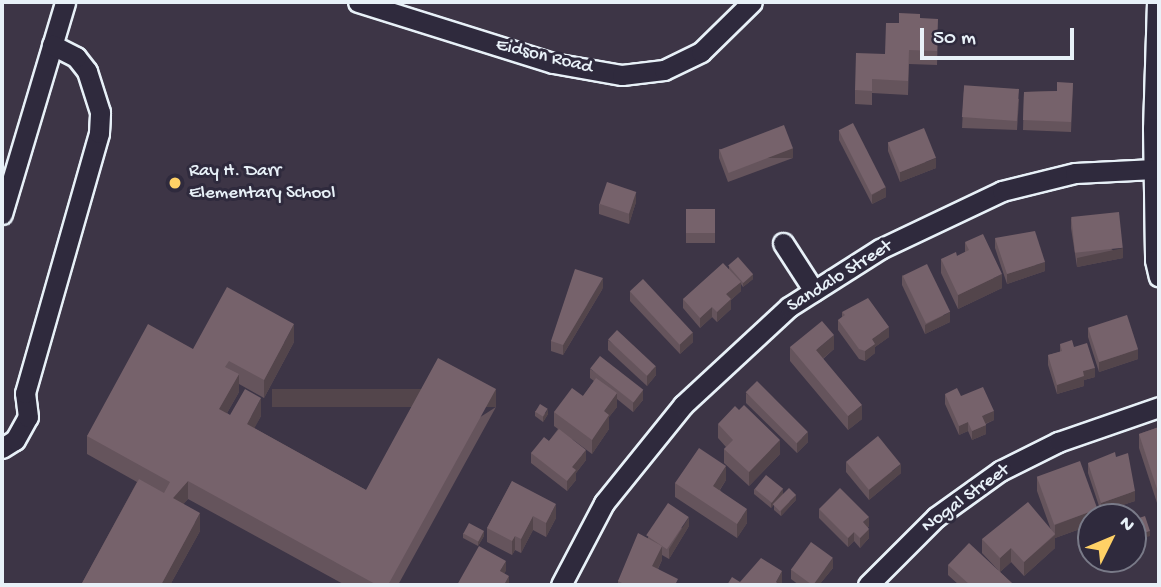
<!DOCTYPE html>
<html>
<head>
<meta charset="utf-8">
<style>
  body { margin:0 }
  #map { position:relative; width:1161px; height:587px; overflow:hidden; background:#3d3546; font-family:"Gochi Hand",sans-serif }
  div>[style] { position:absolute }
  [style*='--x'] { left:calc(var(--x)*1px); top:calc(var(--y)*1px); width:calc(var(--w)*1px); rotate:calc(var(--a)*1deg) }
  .roads { filter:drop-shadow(2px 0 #e8f1f8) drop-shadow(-2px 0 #e8f1f8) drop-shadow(0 2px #e8f1f8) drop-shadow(0 -2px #e8f1f8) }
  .minor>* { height:19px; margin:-9.5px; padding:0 9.5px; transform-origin:9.5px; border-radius:9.5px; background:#2f2a3d }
  .wall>* { inset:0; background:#65545c; transform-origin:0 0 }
  .shaded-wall>* { inset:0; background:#53454b; transform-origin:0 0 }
  .building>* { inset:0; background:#76626b; transform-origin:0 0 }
  .dots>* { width:19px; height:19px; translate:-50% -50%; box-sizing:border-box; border:4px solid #2f2a3d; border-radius:50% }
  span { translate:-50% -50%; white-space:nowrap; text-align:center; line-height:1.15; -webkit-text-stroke:6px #2f2a3d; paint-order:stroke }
  .street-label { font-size:19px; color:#e8f1f8 }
  .poi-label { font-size:19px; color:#e8f1f8 }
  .left { translate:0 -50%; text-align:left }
  .frame { position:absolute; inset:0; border:4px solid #e8f1f8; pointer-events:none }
  .north { position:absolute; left:1077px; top:503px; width:70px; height:70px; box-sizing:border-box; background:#2f2a3d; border:2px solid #797a88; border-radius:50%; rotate:47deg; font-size:19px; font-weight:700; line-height:28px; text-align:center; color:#e8f1f8 }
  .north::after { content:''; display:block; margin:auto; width:24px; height:32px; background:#ffd166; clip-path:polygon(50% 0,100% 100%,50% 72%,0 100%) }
  .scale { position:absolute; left:920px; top:28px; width:154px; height:32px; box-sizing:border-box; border:4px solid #e8f1f8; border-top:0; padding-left:9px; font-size:21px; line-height:24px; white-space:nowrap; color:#e8f1f8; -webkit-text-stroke:5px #2f2a3d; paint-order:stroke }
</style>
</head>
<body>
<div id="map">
  <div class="roads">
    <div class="minor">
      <i style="--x:358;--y:2;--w:204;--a:17.4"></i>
      <i style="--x:553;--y:63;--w:70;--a:9.9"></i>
      <i style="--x:622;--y:75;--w:42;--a:-6.8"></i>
      <i style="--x:664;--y:70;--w:41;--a:-25.9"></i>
      <i style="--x:701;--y:52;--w:71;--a:-44.4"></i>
      <i style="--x:1157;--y:2;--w:126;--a:91.8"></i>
      <i style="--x:1153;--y:128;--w:132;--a:89.1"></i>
      <i style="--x:1155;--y:260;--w:17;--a:77"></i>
      <i style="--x:2;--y:214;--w:221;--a:-73.4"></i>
      <i style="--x:783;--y:243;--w:57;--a:57.1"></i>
      <i style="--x:2;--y:448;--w:15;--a:-32"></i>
      <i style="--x:15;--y:440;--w:26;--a:-61"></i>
      <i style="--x:28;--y:417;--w:24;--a:-97"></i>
      <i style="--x:25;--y:393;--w:270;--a:-74.1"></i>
      <i style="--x:99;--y:133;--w:21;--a:-87"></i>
      <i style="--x:100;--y:112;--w:43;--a:-107.6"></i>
      <i style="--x:87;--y:71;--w:18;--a:-128"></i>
      <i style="--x:76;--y:57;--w:27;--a:-153"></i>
      <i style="--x:561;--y:585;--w:93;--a:-62.3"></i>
      <i style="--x:604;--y:503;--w:126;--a:-51.1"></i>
      <i style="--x:683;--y:405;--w:144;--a:-42.8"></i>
      <i style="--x:789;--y:307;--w:108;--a:-32.5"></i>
      <i style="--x:880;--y:249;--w:135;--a:-25.4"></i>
      <i style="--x:1002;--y:191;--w:75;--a:-13.9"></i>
      <i style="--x:1075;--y:173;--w:79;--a:-2.9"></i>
      <i style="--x:868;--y:585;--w:96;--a:-45"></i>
      <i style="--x:936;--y:517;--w:79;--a:-35.7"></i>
      <i style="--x:1000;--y:471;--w:65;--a:-26.6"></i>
      <i style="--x:1058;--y:442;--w:107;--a:-19.1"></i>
    </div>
  </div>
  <div class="wall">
    <i style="clip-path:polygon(920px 18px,938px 33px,937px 65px,909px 64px,908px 95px,872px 93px,872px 105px,855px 104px,855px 90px,885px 54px,899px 23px)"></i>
    <i style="clip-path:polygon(1073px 83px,1071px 132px,1023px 130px,1024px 92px,1057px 91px)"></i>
    <i style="clip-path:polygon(964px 90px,1019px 99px,1017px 130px,962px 128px)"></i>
    <i style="clip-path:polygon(839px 130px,886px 197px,872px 204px,839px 140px)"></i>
    <i style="clip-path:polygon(888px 142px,936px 168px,900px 182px,888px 151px)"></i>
    <i style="clip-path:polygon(719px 149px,793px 158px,728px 182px,719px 158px)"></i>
    <i style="clip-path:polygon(636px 202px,629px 224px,599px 214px,599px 204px)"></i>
    <i style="left:686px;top:209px;width:29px;height:34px"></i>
    <i style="clip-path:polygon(1071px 218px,1123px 258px,1077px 267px,1071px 228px)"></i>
    <i style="clip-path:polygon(995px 238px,1045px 271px,1007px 284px,995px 248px)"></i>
    <i style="clip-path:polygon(965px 242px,1002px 288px,958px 309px,941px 273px,941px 259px,957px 256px,965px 252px)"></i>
    <i style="clip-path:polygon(729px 266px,753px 279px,743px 287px,741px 284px,741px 291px,731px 300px,731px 309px,717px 322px,712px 317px,700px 328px,683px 308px,683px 299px,729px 269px)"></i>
    <i style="clip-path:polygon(902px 275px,950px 322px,925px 334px,902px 285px)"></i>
    <i style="clip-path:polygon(603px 288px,563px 355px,551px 351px,551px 341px)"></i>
    <i style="clip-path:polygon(630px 291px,693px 342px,680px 354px,630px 301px)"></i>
    <i style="clip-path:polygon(842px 312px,889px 337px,875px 347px,875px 353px,865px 361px,859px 359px,838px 330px,838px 320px,842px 317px)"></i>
    <i style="clip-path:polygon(1088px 328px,1138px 359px,1099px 372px,1088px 337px)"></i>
    <i style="clip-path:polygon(608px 340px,656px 375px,647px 386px,608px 350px)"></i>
    <i style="clip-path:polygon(294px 342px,264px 398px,239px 384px,239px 392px,227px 413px,230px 415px,261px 416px,254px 428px,366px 490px,496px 407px,398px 585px,345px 585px,188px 499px,183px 504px,200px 531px,170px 585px,81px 585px,137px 482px,87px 454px,87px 436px,193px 349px)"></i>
    <i style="clip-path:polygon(1060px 344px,1074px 347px,1095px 377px,1084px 380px,1084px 386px,1057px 394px,1048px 365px,1048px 355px,1060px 352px)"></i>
    <i style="clip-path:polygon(790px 347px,834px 349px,823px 359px,862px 419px,848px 430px,790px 361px)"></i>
    <i style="clip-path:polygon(590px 369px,643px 400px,633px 412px,617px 399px,617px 407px,609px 417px,609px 429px,592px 454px,572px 439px,586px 460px,576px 473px,576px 480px,567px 491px,531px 463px,531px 453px,549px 441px,558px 429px,554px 426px,554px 412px,583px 396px,594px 381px,590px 378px)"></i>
    <i style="clip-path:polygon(746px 393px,808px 442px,797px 453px,746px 403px)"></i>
    <i style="clip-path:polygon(945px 394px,994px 420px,986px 424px,986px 434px,972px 440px,968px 431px,959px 435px,945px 404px)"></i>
    <i style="clip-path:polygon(535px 411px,548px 414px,543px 422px,535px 416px)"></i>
    <i style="clip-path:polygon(718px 424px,780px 454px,749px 486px,724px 463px,724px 449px,726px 447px,718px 438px)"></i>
    <i style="clip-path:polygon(1159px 427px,1159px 509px,1139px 448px,1139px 434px)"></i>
    <i style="clip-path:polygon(1116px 457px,1135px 501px,1101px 512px,1088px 473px,1088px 463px)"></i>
    <i style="clip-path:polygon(846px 462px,901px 473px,869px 500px,846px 472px)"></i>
    <i style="clip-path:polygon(1037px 477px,1097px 517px,1091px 517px,1091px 525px,1055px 538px,1055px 548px,1024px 576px,1011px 562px,1000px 572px,1014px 585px,959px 585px,948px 575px,948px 565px,998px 570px,982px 553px,982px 539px,1051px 530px,1037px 491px)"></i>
    <i style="clip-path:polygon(726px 480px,720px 490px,747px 523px,737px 538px,675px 497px,675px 483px)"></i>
    <i style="clip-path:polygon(512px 481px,556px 518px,546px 537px,533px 530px,521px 553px,515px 550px,512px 555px,487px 542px,487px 528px)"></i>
    <i style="clip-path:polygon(754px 489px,783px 494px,771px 508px,754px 494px)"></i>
    <i style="clip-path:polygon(796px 500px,781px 516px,774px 510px,774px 505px)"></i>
    <i style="clip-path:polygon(819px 509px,869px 526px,868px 527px,869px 538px,860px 548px,854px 541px,848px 547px,819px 518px)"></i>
    <i style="clip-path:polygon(689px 526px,669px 559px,662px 555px,662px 560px,658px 569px,678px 585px,618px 585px,618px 581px,648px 538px,648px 537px)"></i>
    <i style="clip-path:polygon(463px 533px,484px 536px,478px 546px,463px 538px)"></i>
    <i style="clip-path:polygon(1091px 537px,1090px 558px,1085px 545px,1085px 540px)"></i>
    <i style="clip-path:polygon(833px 568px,819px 585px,799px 585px,791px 579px,791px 569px)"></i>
  </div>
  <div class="shaded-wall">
    <i style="left:793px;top:148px;width:10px;height:69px;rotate:90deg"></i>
    <i style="clip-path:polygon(936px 158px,936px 168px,900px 182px,900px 172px)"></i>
    <i style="clip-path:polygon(886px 187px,886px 197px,872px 204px,872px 195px)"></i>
    <i style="clip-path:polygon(636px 192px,636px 202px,629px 224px,629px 214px)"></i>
    <i style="clip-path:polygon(1123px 248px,1123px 258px,1077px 267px,1077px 258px)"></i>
    <i style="clip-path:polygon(1045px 262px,1045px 271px,1007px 284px,1007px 274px)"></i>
    <i style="clip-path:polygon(753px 274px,753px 279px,743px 287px,743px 282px)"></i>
    <i style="clip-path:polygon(1002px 274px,1002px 288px,958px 309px,958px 295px)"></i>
    <i style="clip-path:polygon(603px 278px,603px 288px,563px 355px,563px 345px)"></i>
    <i style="clip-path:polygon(741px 282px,741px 291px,731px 300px,731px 309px,717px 322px,717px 312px,726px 294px)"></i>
    <i style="clip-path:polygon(712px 307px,712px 317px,700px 328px,700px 318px)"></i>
    <i style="clip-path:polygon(950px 312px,950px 322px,925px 334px,925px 325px)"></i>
    <i style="clip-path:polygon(294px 324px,294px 342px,264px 398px,264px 380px)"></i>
    <i style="clip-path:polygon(889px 327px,889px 337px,875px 347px,875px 353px,865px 361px,865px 351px,872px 339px)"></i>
    <i style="clip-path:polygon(693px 332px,693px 342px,680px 354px,680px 344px)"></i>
    <i style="clip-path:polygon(834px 335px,834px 349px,816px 364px,816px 350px)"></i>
    <i style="clip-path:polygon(1138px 349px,1138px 359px,1099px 372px,1099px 362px)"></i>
    <i style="clip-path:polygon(656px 366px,656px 375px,647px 386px,647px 376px)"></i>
    <i style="clip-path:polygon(1095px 368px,1095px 377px,1084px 380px,1084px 386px,1057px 394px,1057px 385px,1083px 371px)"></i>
    <i style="clip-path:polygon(239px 374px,239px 392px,219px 427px,219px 409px)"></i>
    <i style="left:496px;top:389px;width:18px;height:224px;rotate:90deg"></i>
    <i style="clip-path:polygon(643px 390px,643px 400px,633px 412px,633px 402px)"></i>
    <i style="clip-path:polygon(617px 393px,617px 407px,609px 417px,609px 429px,592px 454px,592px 440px,604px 411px)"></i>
    <i style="clip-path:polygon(261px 398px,261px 416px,247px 442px,247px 424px)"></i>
    <i style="clip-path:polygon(862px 405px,862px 419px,848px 430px,848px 416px)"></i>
    <i style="clip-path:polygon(548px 409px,548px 414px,543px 422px,543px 417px)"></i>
    <i style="clip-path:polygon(994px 411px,994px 420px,982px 425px,982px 416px)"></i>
    <i style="clip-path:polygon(968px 422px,968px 431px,959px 435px,959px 426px)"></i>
    <i style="clip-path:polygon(986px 425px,986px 434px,972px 440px,972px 431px)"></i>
    <i style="clip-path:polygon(808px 432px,808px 442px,797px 453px,797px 443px)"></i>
    <i style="clip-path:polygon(780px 440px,780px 454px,749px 486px,749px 472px)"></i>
    <i style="clip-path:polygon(586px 450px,586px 460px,576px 473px,576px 480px,567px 491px,567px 481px,572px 467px)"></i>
    <i style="clip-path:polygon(901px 464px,901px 473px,869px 500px,869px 490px)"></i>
    <i style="clip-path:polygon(726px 466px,726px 480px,713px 500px,713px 486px)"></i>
    <i style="clip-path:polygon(188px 481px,188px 499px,173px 516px,173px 498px)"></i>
    <i style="clip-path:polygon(783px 489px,783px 494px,771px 508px,771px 503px)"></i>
    <i style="clip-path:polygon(1135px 491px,1135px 501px,1101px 512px,1101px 503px)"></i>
    <i style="clip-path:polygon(796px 495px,796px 500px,781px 516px,781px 511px)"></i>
    <i style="clip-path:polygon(556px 504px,556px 518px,546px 537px,546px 523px)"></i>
    <i style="clip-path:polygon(747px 509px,747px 523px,737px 538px,737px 524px)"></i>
    <i style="clip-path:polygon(1097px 509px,1097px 517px,1091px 517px,1091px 525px,1055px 538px,1055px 548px,1024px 576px,1024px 562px,1055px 535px,1055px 525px)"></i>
    <i style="clip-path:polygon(200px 513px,200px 531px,170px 585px,161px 585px)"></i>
    <i style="clip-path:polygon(533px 516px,533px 530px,521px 553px,521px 539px)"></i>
    <i style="clip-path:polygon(689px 517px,689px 526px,669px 559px,669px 549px)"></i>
    <i style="clip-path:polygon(869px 517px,869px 526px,863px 532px,863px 522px)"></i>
    <i style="clip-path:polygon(869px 529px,869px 538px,860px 548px,860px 538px)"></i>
    <i style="clip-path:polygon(484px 531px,484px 536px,478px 546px,478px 541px)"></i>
    <i style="clip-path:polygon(1150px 531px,1150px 536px,1135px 541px,1135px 536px)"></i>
    <i style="clip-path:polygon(854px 532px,854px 541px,848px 547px,848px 538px)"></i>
    <i style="clip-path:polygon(515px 536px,515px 550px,512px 555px,512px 541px)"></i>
    <i style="clip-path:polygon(662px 546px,662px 560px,652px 580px,652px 566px)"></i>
    <i style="clip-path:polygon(1011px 548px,1011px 562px,1000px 572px,1000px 558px)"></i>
    <i style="clip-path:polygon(833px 558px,833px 568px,819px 585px,812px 585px)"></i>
    <i style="clip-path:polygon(506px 561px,506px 571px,500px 581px,500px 571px)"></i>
    <i style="clip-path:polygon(782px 571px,782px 585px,776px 582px)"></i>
    <i style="clip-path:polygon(509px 576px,509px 585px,504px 585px)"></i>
  </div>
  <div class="building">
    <i style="clip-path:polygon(899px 13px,920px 14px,920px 18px,938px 19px,937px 51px,909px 50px,908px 81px,872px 79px,872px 91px,855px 90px,856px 53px,885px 54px,886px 23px,899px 23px)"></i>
    <i style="clip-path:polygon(1057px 82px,1073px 83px,1071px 122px,1023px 120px,1024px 92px,1057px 91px)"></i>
    <i style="left:1019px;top:89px;width:32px;height:55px;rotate:94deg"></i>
    <i style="left:853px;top:123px;width:72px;height:16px;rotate:63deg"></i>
    <i style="left:784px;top:125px;width:25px;height:69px;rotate:69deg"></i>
    <i style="left:924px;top:128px;width:32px;height:39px;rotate:68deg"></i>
    <i style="left:607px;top:182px;width:31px;height:23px;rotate:19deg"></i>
    <i style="left:686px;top:209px;width:29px;height:24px"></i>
    <i style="left:1119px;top:212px;width:36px;height:48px;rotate:84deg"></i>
    <i style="clip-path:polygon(1035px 231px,1045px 262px,1007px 274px,995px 238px)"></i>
    <i style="clip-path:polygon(983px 234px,1002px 274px,958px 295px,941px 259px,956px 252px,957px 256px,969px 250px,965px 242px)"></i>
    <i style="left:738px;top:257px;width:23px;height:13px;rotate:49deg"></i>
    <i style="clip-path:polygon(723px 263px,741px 282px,726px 294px,731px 299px,717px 312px,712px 307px,700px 318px,683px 299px)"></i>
    <i style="left:927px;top:264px;width:53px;height:27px;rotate:64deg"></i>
    <i style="clip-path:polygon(575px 269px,603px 278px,563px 345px,551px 341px)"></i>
    <i style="left:643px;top:279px;width:73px;height:18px;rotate:47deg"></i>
    <i style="clip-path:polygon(227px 287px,294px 324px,264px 380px,229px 361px,225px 367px,239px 374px,219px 409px,230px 415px,245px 389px,261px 398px,247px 424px,366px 490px,438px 358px,496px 389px,388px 585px,377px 585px,188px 481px,173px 498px,200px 513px,161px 585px,81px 585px,139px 479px,164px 493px,170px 482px,87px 436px,148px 324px,193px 349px)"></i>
    <i style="clip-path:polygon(868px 298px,889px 327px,872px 339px,875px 344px,865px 351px,859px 349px,838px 320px,845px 315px,842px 312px)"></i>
    <i style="left:1127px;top:315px;width:36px;height:41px;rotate:72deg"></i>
    <i style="clip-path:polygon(822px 321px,834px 335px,816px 350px,862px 405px,848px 416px,790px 347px)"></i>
    <i style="left:617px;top:330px;width:53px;height:13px;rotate:43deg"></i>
    <i style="clip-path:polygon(1072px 340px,1074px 347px,1087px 343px,1095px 368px,1083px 371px,1084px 376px,1057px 385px,1048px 355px,1062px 351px,1060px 344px)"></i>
    <i style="left:600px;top:356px;width:55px;height:16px;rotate:38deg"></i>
    <i style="clip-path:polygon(596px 378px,617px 393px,604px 411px,609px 415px,592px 440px,554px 412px,572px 388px,583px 396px)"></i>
    <i style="left:757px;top:381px;width:72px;height:16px;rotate:45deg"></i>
    <i style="clip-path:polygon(983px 387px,994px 411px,982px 416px,986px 425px,972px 431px,968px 422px,959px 426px,945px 394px,957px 388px,961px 396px)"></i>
    <i style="left:540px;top:404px;width:9px;height:9px;rotate:32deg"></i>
    <i style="clip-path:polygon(744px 405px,780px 440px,749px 472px,724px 449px,733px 440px,718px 424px,735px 406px,739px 410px)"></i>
    <i style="clip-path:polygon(1159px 427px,1159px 495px,1139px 434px)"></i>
    <i style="clip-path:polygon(559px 429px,586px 450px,572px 467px,576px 470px,567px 481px,531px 453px,544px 437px,549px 441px)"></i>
    <i style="left:878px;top:436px;width:36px;height:41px;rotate:51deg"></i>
    <i style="clip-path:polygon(699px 448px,726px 466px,713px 486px,747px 509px,737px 524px,675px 483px)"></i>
    <i style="clip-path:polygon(1115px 452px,1116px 457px,1128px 453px,1135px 491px,1101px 503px,1088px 463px)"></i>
    <i style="left:1080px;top:461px;width:51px;height:46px;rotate:70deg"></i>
    <i style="left:766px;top:475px;width:22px;height:18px;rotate:39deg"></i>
    <i style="clip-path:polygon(512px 481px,556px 504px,546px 523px,533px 516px,521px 539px,515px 536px,512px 541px,487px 528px)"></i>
    <i style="left:789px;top:488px;width:10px;height:23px;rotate:45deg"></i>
    <i style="clip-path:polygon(840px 488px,869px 517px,863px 522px,869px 529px,860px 538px,854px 532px,848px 538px,819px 509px)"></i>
    <i style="clip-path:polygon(1028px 502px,1055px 534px,1024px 562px,1011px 548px,1000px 558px,982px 539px)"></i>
    <i style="left:668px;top:503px;width:25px;height:39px;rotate:34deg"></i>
    <i style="clip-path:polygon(1145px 516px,1150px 531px,1135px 536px,1133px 530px,1133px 520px)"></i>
    <i style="left:469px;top:523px;width:17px;height:12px;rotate:28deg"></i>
    <i style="clip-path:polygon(638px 533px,662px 546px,652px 566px,678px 579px,675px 585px,626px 585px,618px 581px)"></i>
    <i style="clip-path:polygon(1091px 537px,1091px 552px,1090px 553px,1085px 540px)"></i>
    <i style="left:811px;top:542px;width:27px;height:34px;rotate:36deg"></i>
    <i style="clip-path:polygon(969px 543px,1014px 585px,970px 585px,948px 565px)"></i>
    <i style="clip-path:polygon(479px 546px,506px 561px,500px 571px,509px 576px,504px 585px,457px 585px)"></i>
    <i style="clip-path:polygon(761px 558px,782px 571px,776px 582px,781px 585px,727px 585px,732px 577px,740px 582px)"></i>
  </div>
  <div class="dots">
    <i style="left:175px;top:183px;background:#ffd166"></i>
  </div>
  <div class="street-label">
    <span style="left:544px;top:57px;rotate:14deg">Eidson Road</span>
    <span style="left:840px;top:277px;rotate:-32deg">Sandalo Street</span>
    <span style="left:966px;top:499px;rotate:-36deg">Nogal Street</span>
  </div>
  <div class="poi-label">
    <span class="left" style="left:189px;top:183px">Ray H. Darr<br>Elementary School</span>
  </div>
  <div class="frame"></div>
  <div class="north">N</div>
  <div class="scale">50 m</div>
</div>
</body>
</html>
